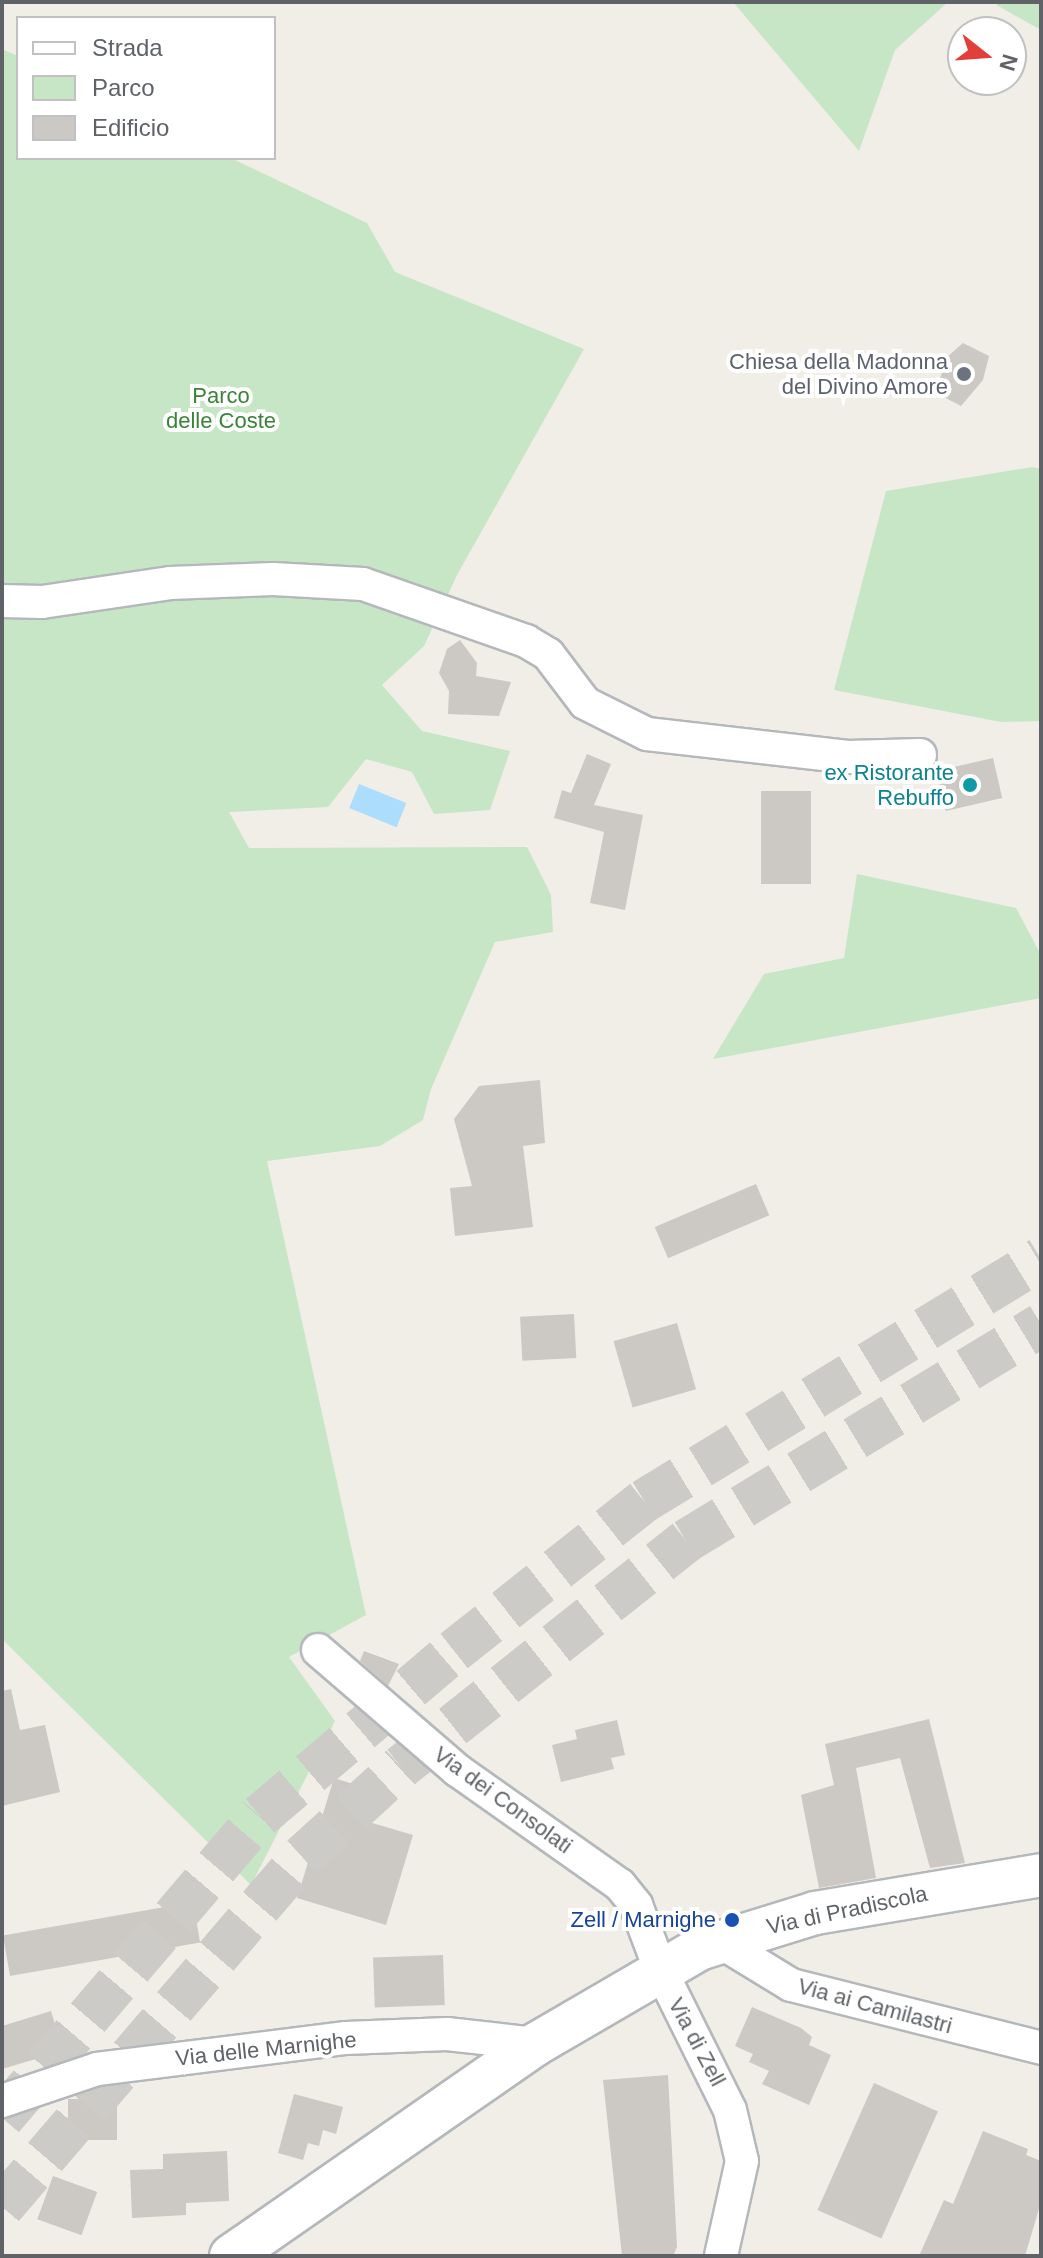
<!DOCTYPE html>
<html>
<head>
<meta charset="utf-8">
<style>
  body { margin:0 }
  #map { position:relative; width:1043px; height:2258px; overflow:hidden; background:#f0eee7; font-family:Helvetica,sans-serif }
  div>[style] { position:absolute }
  [style*='--x'] { left:calc(var(--x)*1px); top:calc(var(--y)*1px); width:calc(var(--w)*1px); rotate:calc(var(--a)*1deg) }
  .green>* { inset:0; background:#c7e6c5 }
  .water>* { inset:0; background:#acddfc; transform-origin:0 0 }
  .building>* { inset:0; background:#ccc9c4; transform-origin:0 0 }
  .trunk-tunnel>* { height:44px; margin-top:-22px; transform-origin:0; background:repeating-linear-gradient(90deg,#cccbc7 0 44px,transparent 0 66px) }
  .roads { filter:drop-shadow(2px 0 #b4b8bb) drop-shadow(-2px 0 #b4b8bb) drop-shadow(0 2px #b4b8bb) drop-shadow(0 -2px #b4b8bb) }
  .minor>* { height:32px; margin:-16px; padding:0 16px; transform-origin:16px; border-radius:16px; background:#fff }
  .tertiary>* { height:42px; margin:-21px; padding:0 21px; transform-origin:21px; border-radius:21px; background:#fff }
  .dots>* { width:22px; height:22px; translate:-50% -50%; box-sizing:border-box; border:4px solid #fff; border-radius:50% }
  span { translate:-50% -50%; white-space:nowrap; text-align:center; line-height:1.15; -webkit-text-stroke:8px #fff; paint-order:stroke }
  .worship-label { font-size:22px; color:#5b616d }
  .right { translate:-100% -50%; text-align:right }
  .park-label { font-size:22px; color:#398439 }
  .culture-label { font-size:22px; color:#0d838f }
  .street-label { font-size:22px; color:#5f6367 }
  .transit-label { font-size:22px; color:#164399 }
  .frame { position:absolute; inset:0; border:4px solid #5f6367; pointer-events:none }
  .legend { position:absolute; left:16px; top:16px; width:260px; height:144px; box-sizing:border-box; background:#fff; border:2px solid #bfc1c2; margin:0; padding:10px 14px; list-style:none; font-size:24px; color:#5f6367 }
  .legend li { display:flex; align-items:center; gap:16px; height:40px }
  .legend b { width:40px; border:2px solid #bfc1c2 }
  .north { position:absolute; left:947px; top:16px; width:80px; height:80px; box-sizing:border-box; background:#fff; border:2px solid #bfc1c2; border-radius:50%; rotate:107deg; font-size:22px; font-weight:700; line-height:32px; text-align:center; color:#5f6367 }
  .north::after { content:''; display:block; margin:auto; width:28px; height:36px; background:#e33f3a; clip-path:polygon(50% 0,100% 100%,50% 72%,0 100%) }
</style>
</head>
<body>
<div id="map">
  <div class="green">
    <i style="clip-path:polygon(733px 2px,948px 2px,895px 50px,859px 151px)"></i>
    <i style="clip-path:polygon(995px 2px,1041px 2px,1041px 30px,998px 6px)"></i>
    <i style="clip-path:polygon(2px 49px,18px 56px,18px 158px,231px 158px,367px 223px,395px 272px,584px 349px,457px 575px,424px 646px,382px 685px,422px 731px,510px 751px,490px 810px,434px 814px,412px 772px,366px 759px,328px 807px,229px 812px,249px 848px,527px 847px,551px 895px,553px 932px,495px 942px,431px 1089px,423px 1120px,380px 1146px,267px 1161px,366px 1615px,289px 1657px,335px 1721px,251px 1885px,2px 1639px)"></i>
    <i style="clip-path:polygon(1032px 467px,1041px 469px,1041px 721px,1001px 722px,834px 690px,886px 491px)"></i>
    <i style="clip-path:polygon(857px 874px,1016px 908px,1041px 955px,1041px 998px,713px 1059px,764px 974px,844px 958px)"></i>
  </div>
  <div class="water">
    <i style="left:359px;top:784px;width:51px;height:26px;rotate:22deg"></i>
  </div>
  <div class="building">
    <i style="clip-path:polygon(963px 343px,989px 356px,983px 380px,961px 406px,936px 393px,946px 358px)"></i>
    <i style="clip-path:polygon(460px 640px,477px 663px,476px 676px,511px 682px,499px 716px,448px 714px,449px 691px,439px 673px,447px 649px)"></i>
    <i style="clip-path:polygon(587px 754px,611px 764px,594px 805px,643px 815px,625px 910px,590px 903px,604px 832px,554px 818px,562px 790px,571px 793px)"></i>
    <i style="left:993px;top:758px;width:41px;height:58px;rotate:77deg"></i>
    <i style="left:761px;top:791px;width:50px;height:93px"></i>
    <i style="clip-path:polygon(540px 1080px,545px 1143px,523px 1146px,533px 1227px,455px 1236px,450px 1188px,472px 1186px,454px 1119px,479px 1086px)"></i>
    <i style="left:756px;top:1184px;width:34px;height:110px;rotate:67deg"></i>
    <i style="left:574px;top:1314px;width:44px;height:54px;rotate:87deg"></i>
    <i style="left:677px;top:1323px;width:69px;height:66px;rotate:74deg"></i>
    <i style="clip-path:polygon(364px 1651px,399px 1664px,388px 1686px,360px 1661px)"></i>
    <i style="clip-path:polygon(11px 1689px,20px 1730px,45px 1725px,60px 1792px,2px 1806px,2px 1691px)"></i>
    <i style="clip-path:polygon(929px 1719px,965px 1863px,930px 1868px,900px 1758px,856px 1768px,876px 1878px,819px 1888px,801px 1795px,834px 1785px,825px 1744px)"></i>
    <i style="clip-path:polygon(617px 1720px,625px 1755px,611px 1758px,614px 1769px,561px 1782px,552px 1745px,577px 1739px,575px 1730px)"></i>
    <i style="clip-path:polygon(334px 1778px,379px 1792px,369px 1822px,413px 1835px,386px 1925px,297px 1898px)"></i>
    <i style="left:193px;top:1902px;width:41px;height:193px;rotate:80deg"></i>
    <i style="left:443px;top:1955px;width:50px;height:70px;rotate:88deg"></i>
    <i style="clip-path:polygon(752px 2007px,801px 2028px,812px 2037px,809px 2045px,831px 2055px,809px 2105px,762px 2084px,769px 2071px,749px 2062px,753px 2054px,735px 2046px)"></i>
    <i style="clip-path:polygon(51px 2011px,63px 2051px,2px 2069px,2px 2026px)"></i>
    <i style="clip-path:polygon(668px 2075px,677px 2247px,673px 2256px,622px 2256px,603px 2080px)"></i>
    <i style="left:874px;top:2083px;width:70px;height:139px;rotate:24deg"></i>
    <i style="clip-path:polygon(294px 2094px,343px 2107px,336px 2134px,323px 2130px,319px 2146px,308px 2143px,303px 2160px,278px 2153px)"></i>
    <i style="left:68px;top:2099px;width:49px;height:41px"></i>
    <i style="clip-path:polygon(983px 2131px,1028px 2149px,1026px 2155px,1041px 2161px,1041px 2202px,1025px 2256px,919px 2256px,944px 2200px,953px 2204px)"></i>
    <i style="clip-path:polygon(227px 2151px,229px 2201px,186px 2203px,186px 2215px,132px 2218px,130px 2170px,163px 2169px,163px 2154px)"></i>
    <i style="left:53px;top:2176px;width:47px;height:46px;rotate:20deg"></i>
  </div>
  <div class="trunk-tunnel">
    <i style="--x:2;--y:2118;--w:397;--a:-49.5"></i>
    <i style="--x:260;--y:1816;--w:255;--a:-40.4"></i>
    <i style="--x:454;--y:1651;--w:242;--a:-38.3"></i>
    <i style="--x:644;--y:1501;--w:465;--a:-31.4"></i>
    <i style="--x:2;--y:2207;--w:461;--a:-49.4"></i>
    <i style="--x:302;--y:1857;--w:134;--a:-42.3"></i>
    <i style="--x:401;--y:1767;--w:364;--a:-38.4"></i>
    <i style="--x:686;--y:1541;--w:416;--a:-31.3"></i>
  </div>
  <div class="roads">
    <div class="minor">
      <i style="--x:2;--y:601;--w:40;--a:1.4"></i>
      <i style="--x:42;--y:602;--w:129;--a:-8.4"></i>
      <i style="--x:170;--y:583;--w:103;--a:-2.2"></i>
      <i style="--x:273;--y:579;--w:90;--a:3.2"></i>
      <i style="--x:363;--y:584;--w:173;--a:19.3"></i>
      <i style="--x:526;--y:641;--w:26;--a:31"></i>
      <i style="--x:548;--y:654;--w:61;--a:52.9"></i>
      <i style="--x:585;--y:703;--w:69;--a:26.6"></i>
      <i style="--x:647;--y:734;--w:202;--a:6.5"></i>
      <i style="--x:848;--y:757;--w:72;--a:-1.6"></i>
      <i style="--x:318;--y:1650;--w:184;--a:40.8"></i>
      <i style="--x:457;--y:1770;--w:199;--a:35.2"></i>
      <i style="--x:620;--y:1885;--w:26;--a:51"></i>
      <i style="--x:636;--y:1905;--w:68;--a:69.4"></i>
      <i style="--x:660;--y:1969;--w:157;--a:63.6"></i>
      <i style="--x:730;--y:2110;--w:52;--a:76.8"></i>
      <i style="--x:742;--y:2161;--w:97;--a:102.5"></i>
      <i style="--x:719;--y:1941;--w:84;--a:31.4"></i>
      <i style="--x:791;--y:1985;--w:258;--a:14.1"></i>
      <i style="--x:2;--y:2101;--w:100;--a:-18.6"></i>
      <i style="--x:97;--y:2069;--w:251;--a:-7.1"></i>
      <i style="--x:346;--y:2038;--w:101;--a:-2.3"></i>
      <i style="--x:447;--y:2034;--w:90;--a:6.4"></i>
    </div>
    <div class="tertiary">
      <i style="--x:231;--y:2256;--w:371;--a:-34.8"></i>
      <i style="--x:536;--y:2044;--w:189;--a:-30.2"></i>
      <i style="--x:699;--y:1949;--w:121;--a:-17.2"></i>
      <i style="--x:815;--y:1913;--w:229;--a:-9.5"></i>
    </div>
  </div>
  <div class="dots">
    <i style="left:964px;top:374px;background:#6b7280"></i>
    <i style="left:970px;top:785px;background:#0f9aa8"></i>
    <i style="left:732px;top:1920px;background:#1a4fb4"></i>
  </div>
  <div class="worship-label">
    <span class="right" style="left:948px;top:374px">Chiesa della Madonna<br>del Divino Amore</span>
  </div>
  <div class="park-label">
    <span style="left:221px;top:408px">Parco<br>delle Coste</span>
  </div>
  <div class="culture-label">
    <span class="right" style="left:954px;top:785px">ex Ristorante<br>Rebuffo</span>
  </div>
  <div class="street-label">
    <span style="left:503px;top:1800px;rotate:36deg">Via dei Consolati</span>
    <span style="left:847px;top:1910px;rotate:-12deg">Via di Pradiscola</span>
    <span style="left:875px;top:2006px;rotate:15deg">Via ai Camilastri</span>
    <span style="left:697px;top:2042px;rotate:62deg">Via di Zell</span>
    <span style="left:266px;top:2049px;rotate:-6deg">Via delle Marnighe</span>
  </div>
  <div class="transit-label">
    <span class="right" style="left:716px;top:1920px">Zell / Marnighe</span>
  </div>
  <div class="frame"></div>
  <ul class="legend">
  <li><b style="height:10px;background:#fff"></b>Strada</li>
  <li><b style="height:22px;background:#c7e6c5"></b>Parco</li>
  <li><b style="height:22px;background:#ccc9c4"></b>Edificio</li>
  </ul>
  <div class="north">N</div>
</div>
</body>
</html>
